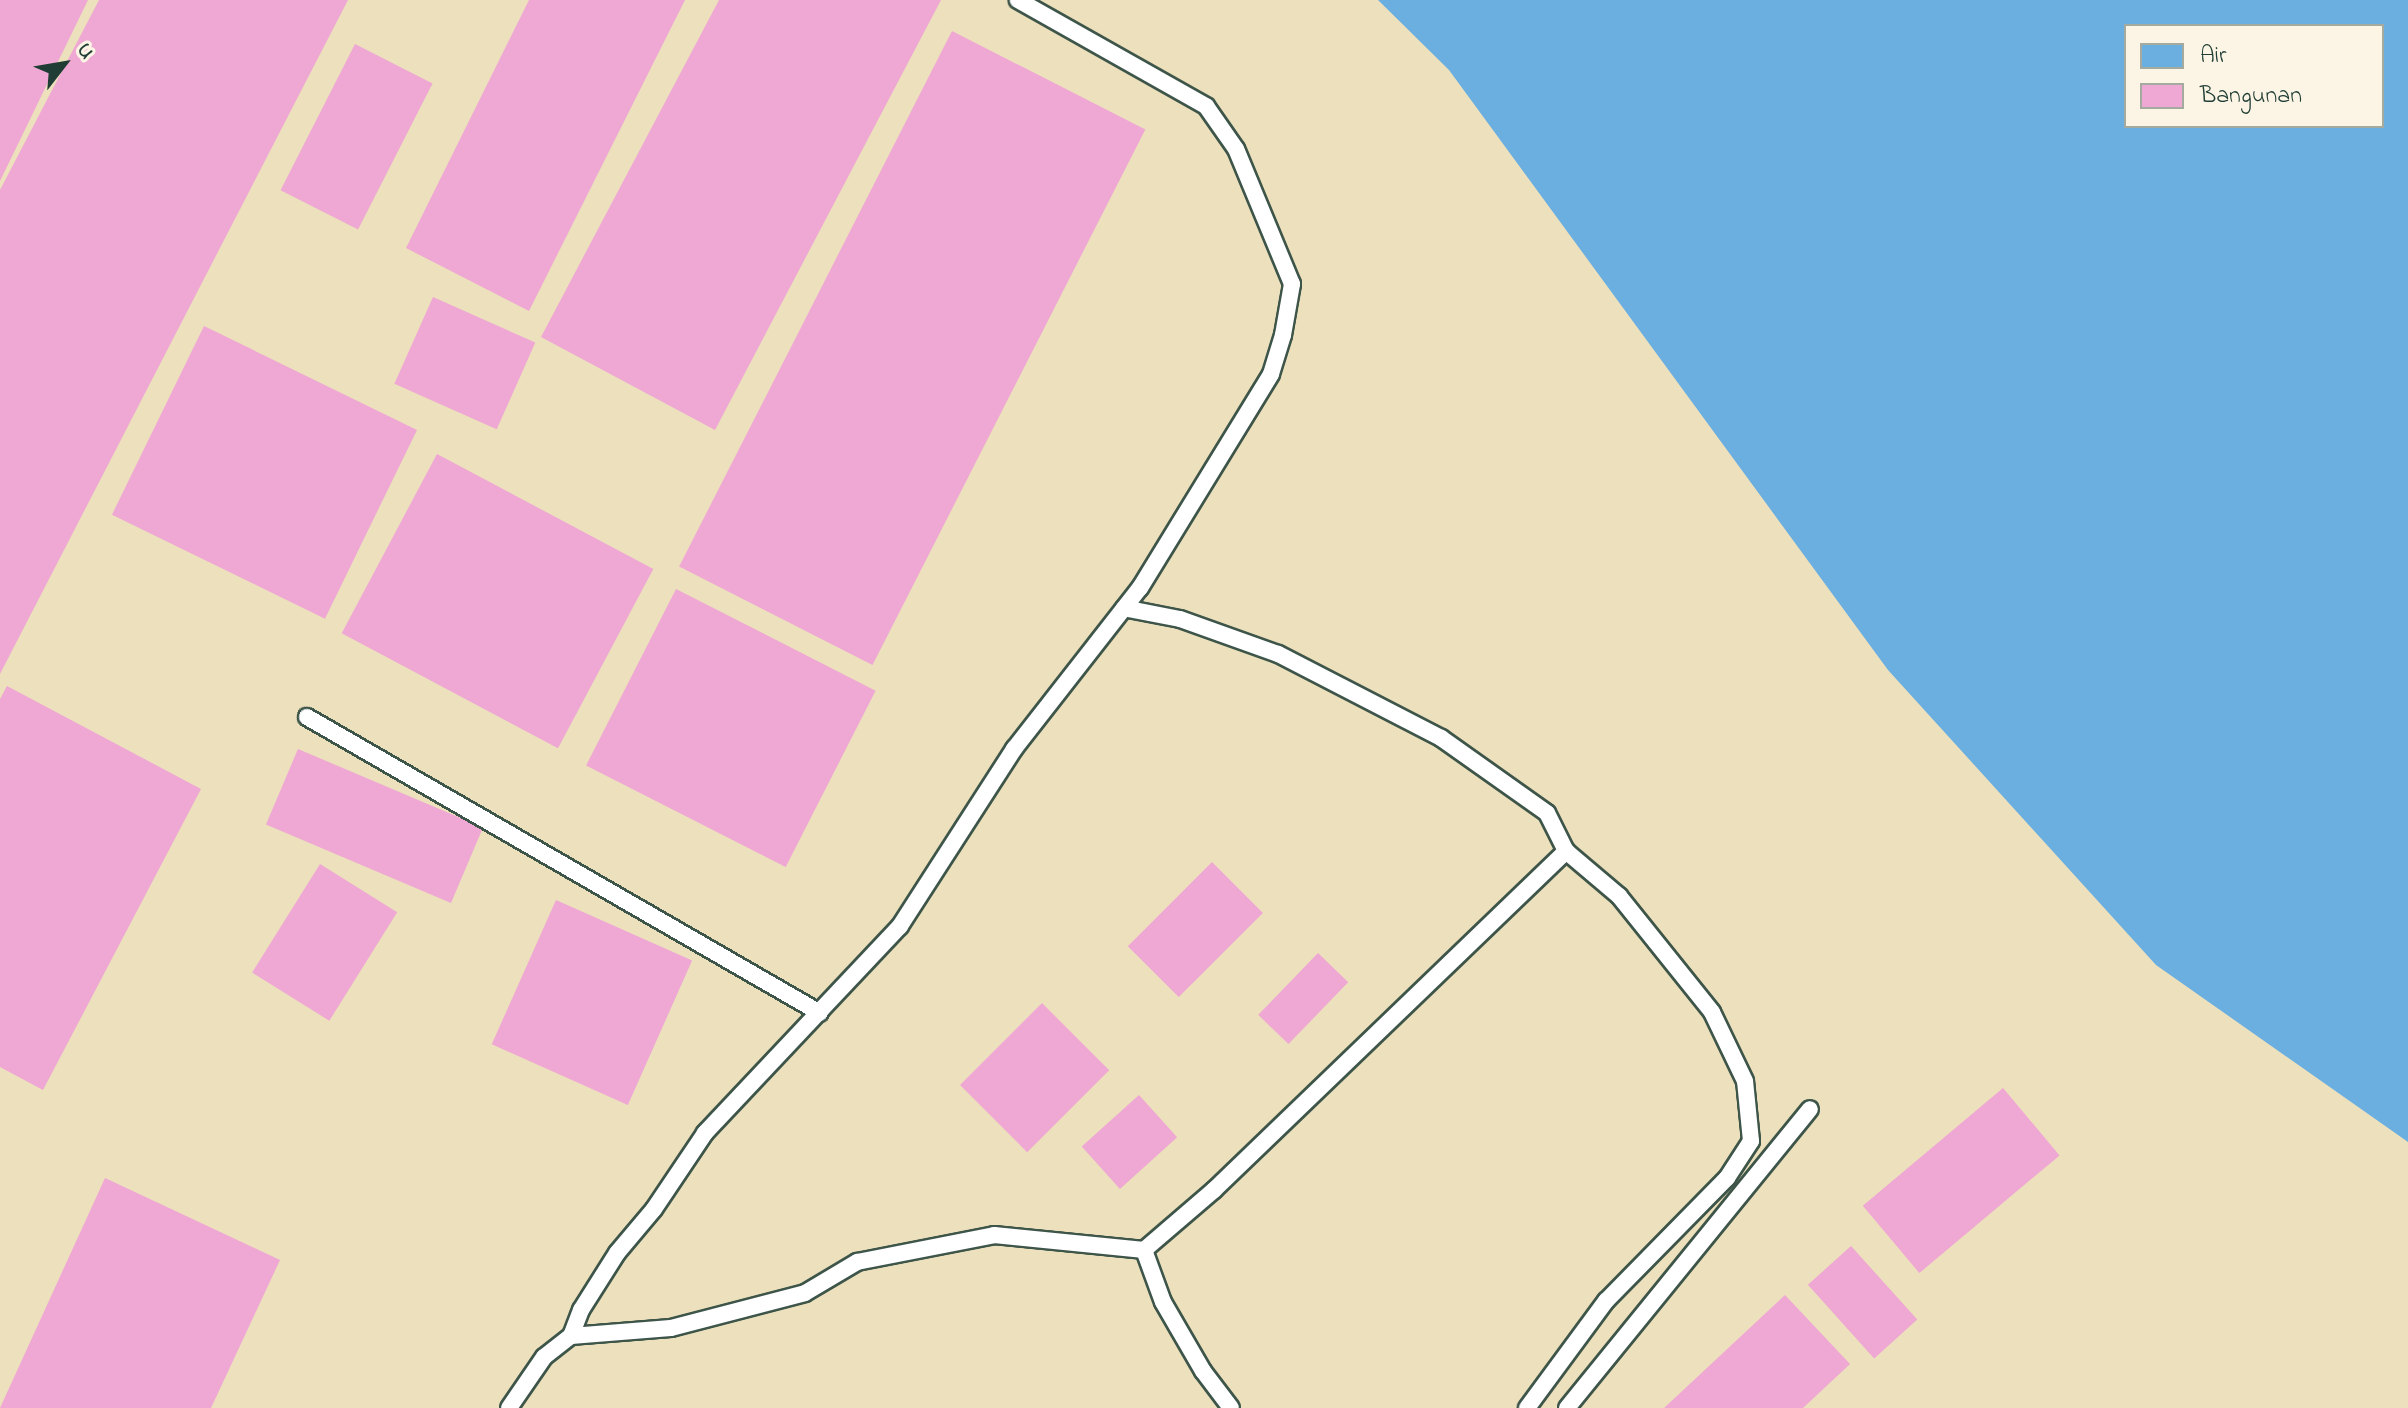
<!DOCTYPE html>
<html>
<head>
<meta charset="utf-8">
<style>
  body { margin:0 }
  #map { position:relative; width:2408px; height:1408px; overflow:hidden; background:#ece0bd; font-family:"Indie Flower",sans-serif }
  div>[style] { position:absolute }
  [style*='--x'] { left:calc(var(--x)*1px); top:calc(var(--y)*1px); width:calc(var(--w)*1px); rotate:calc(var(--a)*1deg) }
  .water>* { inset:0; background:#6bafe0 }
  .building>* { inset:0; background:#efa7d3; transform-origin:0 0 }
  .roads { filter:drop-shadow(2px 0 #3e5549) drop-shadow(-2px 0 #3e5549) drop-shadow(0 2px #3e5549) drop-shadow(0 -2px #3e5549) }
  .service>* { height:16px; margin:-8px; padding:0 8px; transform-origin:8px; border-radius:8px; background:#fff }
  span { translate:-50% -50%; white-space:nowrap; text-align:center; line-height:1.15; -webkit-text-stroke:7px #fcf5e5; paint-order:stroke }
  .legend { position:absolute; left:2124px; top:24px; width:260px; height:104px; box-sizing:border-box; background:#fcf5e5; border:2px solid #a4ab9e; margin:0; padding:10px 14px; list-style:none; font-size:24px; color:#1f3d34 }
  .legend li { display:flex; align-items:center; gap:16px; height:40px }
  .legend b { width:40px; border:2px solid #a4ab9e }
  .north { position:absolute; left:24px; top:24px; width:80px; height:80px; -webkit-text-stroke:6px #fcf5e5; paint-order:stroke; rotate:59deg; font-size:22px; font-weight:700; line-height:32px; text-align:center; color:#1f3d34 }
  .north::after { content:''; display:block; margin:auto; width:28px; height:36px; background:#1f3d34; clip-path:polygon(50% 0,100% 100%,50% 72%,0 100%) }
</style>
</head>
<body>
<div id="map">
  <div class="water">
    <i style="clip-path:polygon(evenodd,1378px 0,2408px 0,2408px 1142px,2156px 965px,1888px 670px,1449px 70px,1378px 0,2126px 26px,2382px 26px,2382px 126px,2126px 126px,2126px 26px)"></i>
  </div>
  <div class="building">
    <i style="clip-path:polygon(0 0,88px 0,0 181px)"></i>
    <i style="clip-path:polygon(99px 0,348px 0,0 674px,0 190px)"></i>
    <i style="clip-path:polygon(529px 0,685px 0,529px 311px,406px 248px)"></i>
    <i style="clip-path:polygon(719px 0,941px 0,715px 430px,541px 337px)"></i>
    <i style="left:952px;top:31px;width:217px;height:601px;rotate:27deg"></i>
    <i style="left:355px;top:44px;width:87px;height:164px;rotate:27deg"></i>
    <i style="left:433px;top:297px;width:112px;height:95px;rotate:24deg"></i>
    <i style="left:204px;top:326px;width:237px;height:210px;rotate:26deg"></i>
    <i style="left:437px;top:454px;width:245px;height:203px;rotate:28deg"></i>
    <i style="left:676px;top:589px;width:224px;height:198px;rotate:27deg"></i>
    <i style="clip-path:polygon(7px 686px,201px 789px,43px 1090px,0 1067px,0 699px)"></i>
    <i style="left:298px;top:749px;width:201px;height:82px;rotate:23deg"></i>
    <i style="left:1212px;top:862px;width:72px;height:119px;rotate:45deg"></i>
    <i style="left:320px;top:864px;width:91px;height:128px;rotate:32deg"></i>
    <i style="left:556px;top:900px;width:149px;height:158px;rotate:24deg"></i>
    <i style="left:1318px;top:953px;width:42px;height:86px;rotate:44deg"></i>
    <i style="left:1042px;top:1003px;width:95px;height:116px;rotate:45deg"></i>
    <i style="left:2003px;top:1088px;width:88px;height:183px;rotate:50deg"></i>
    <i style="left:1139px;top:1095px;width:57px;height:77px;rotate:48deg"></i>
    <i style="clip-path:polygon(105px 1178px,280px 1260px,211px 1408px,0 1408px)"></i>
    <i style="left:1851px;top:1246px;width:99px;height:58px;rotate:48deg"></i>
    <i style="clip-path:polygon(1785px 1295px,1850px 1364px,1803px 1408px,1664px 1408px)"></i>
  </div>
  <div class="roads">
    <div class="service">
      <i style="--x:307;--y:717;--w:592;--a:29.98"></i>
      <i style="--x:1144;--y:1250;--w:55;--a:69.9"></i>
      <i style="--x:1163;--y:1302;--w:80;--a:59.9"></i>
      <i style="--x:1203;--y:1371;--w:46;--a:52.9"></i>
      <i style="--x:571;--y:1336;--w:100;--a:-4.6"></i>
      <i style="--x:671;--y:1328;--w:138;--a:-14.6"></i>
      <i style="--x:805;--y:1293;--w:61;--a:-30.8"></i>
      <i style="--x:857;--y:1262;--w:140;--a:-11.1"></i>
      <i style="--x:994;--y:1235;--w:151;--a:5.7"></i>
      <i style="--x:1144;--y:1250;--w:92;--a:-40.6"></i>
      <i style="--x:1214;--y:1190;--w:489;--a:-43.9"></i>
      <i style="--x:1566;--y:851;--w:42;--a:-116.6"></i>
      <i style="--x:1547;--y:813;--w:130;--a:-144.7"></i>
      <i style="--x:1441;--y:738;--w:183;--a:-152.7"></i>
      <i style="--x:1278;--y:654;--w:104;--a:-160.3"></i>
      <i style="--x:1180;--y:619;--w:57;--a:-168.9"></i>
      <i style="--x:509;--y:1408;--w:62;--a:-55.5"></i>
      <i style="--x:544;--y:1357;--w:34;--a:-38"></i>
      <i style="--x:571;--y:1336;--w:28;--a:-69"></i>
      <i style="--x:581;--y:1310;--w:67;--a:-57.7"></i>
      <i style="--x:617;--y:1253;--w:57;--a:-49.9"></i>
      <i style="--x:654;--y:1209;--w:92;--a:-56.1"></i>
      <i style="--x:705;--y:1133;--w:284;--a:-46.7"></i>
      <i style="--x:900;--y:926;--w:211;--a:-57.2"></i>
      <i style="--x:1014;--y:749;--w:204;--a:-52"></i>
      <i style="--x:1140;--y:588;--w:251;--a:-58.5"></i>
      <i style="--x:1271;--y:374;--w:41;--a:-72.9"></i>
      <i style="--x:1283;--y:335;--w:52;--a:-80"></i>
      <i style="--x:1292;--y:284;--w:146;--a:-112.5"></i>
      <i style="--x:1236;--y:149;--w:52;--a:-124.9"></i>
      <i style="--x:1206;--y:106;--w:216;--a:-150.6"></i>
      <i style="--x:1527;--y:1408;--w:133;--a:-53.6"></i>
      <i style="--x:1606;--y:1301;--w:173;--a:-45.5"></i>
      <i style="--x:1727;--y:1178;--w:44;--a:-57"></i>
      <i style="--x:1751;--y:1141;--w:60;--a:-95.7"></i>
      <i style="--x:1745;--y:1081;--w:76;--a:-115.6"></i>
      <i style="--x:1712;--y:1012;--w:149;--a:-128.7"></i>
      <i style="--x:1619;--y:896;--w:70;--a:-139.7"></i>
      <i style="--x:1567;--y:1408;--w:385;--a:-50.9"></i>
    </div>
  </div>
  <ul class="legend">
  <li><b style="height:22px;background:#6bafe0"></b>Air</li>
  <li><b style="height:22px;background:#efa7d3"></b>Bangunan</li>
  </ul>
  <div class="north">U</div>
</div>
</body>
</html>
